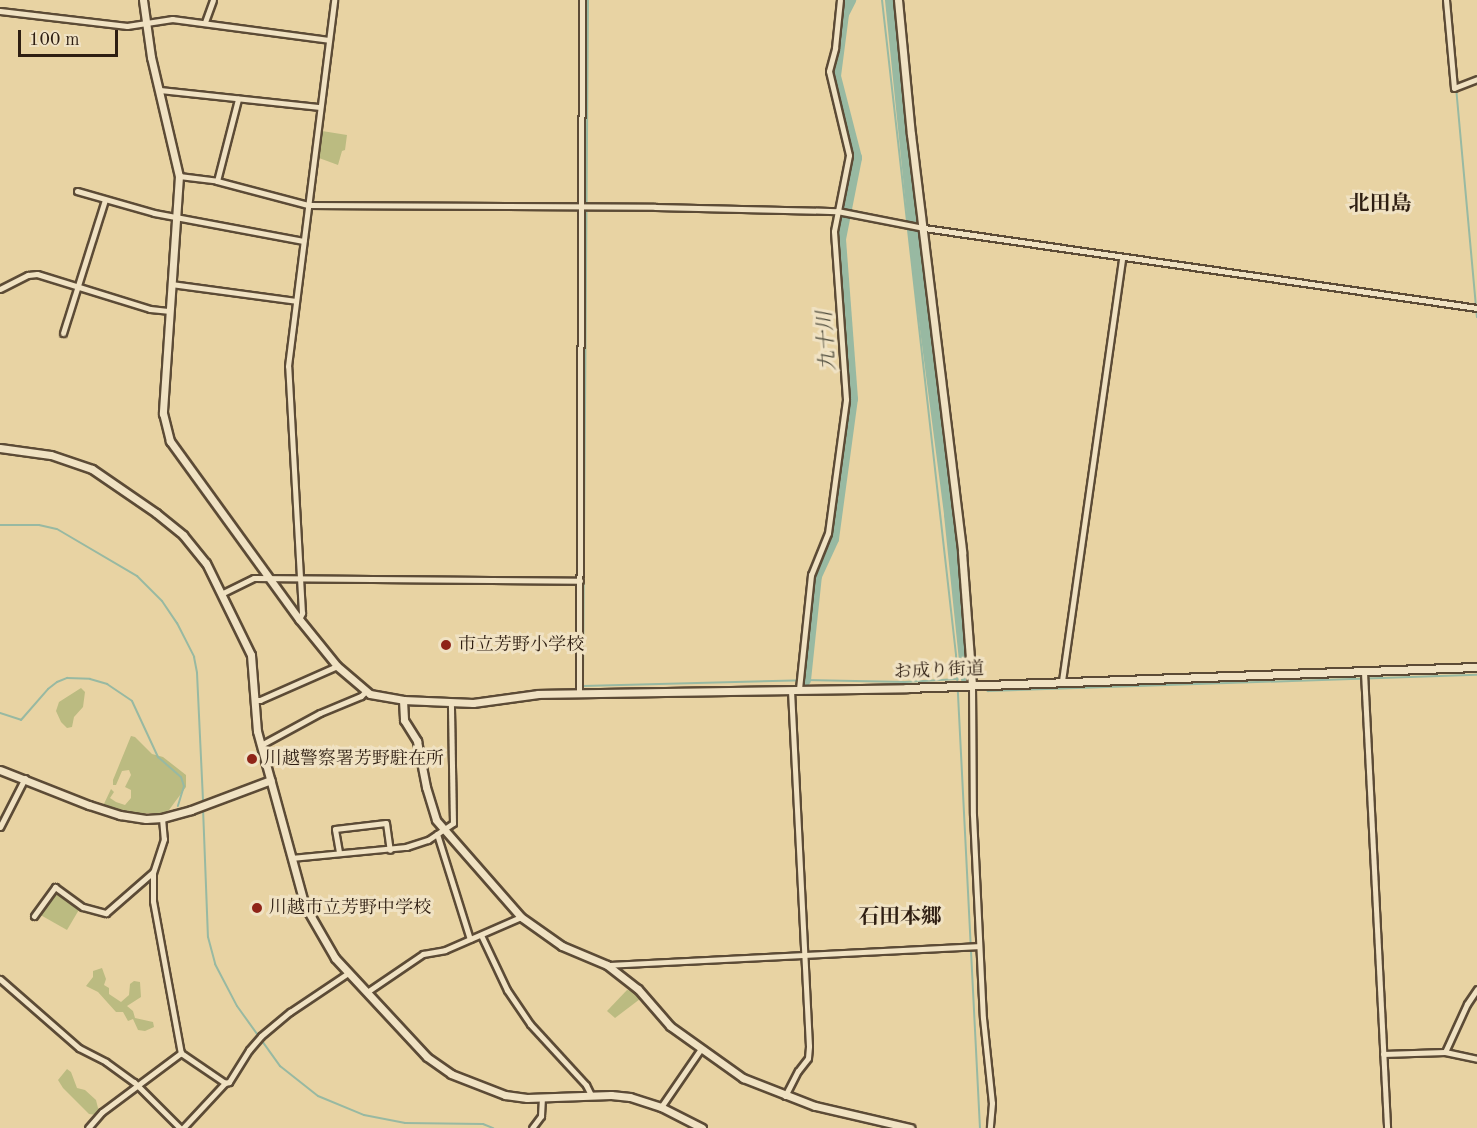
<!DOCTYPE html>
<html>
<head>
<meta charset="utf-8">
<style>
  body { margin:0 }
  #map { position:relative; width:1477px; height:1128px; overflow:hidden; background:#e8d3a3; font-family:"Old Standard TT","Noto Serif JP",serif }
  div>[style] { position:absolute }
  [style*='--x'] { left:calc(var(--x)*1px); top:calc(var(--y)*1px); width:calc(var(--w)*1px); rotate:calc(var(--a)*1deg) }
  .green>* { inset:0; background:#bbbb81 }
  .stream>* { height:2px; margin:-1px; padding:0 1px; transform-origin:1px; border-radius:1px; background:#98b9a2 }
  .river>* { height:12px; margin:-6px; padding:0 6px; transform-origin:6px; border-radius:6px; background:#98b9a2 }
  .roads { filter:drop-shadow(2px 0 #5c4b36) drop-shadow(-2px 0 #5c4b36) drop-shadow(0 2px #5c4b36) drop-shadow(0 -2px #5c4b36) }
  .minor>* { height:5px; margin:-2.5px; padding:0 2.5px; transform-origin:2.5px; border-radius:2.5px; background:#f0e2c3 }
  .tertiary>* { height:7px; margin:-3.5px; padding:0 3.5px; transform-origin:3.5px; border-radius:3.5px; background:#f0e2c3 }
  .dots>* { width:16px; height:16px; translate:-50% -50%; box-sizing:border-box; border:3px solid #f0e2c3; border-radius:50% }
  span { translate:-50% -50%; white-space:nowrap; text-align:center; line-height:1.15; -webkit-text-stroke:6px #f0e2c3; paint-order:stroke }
  .poi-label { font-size:18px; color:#2e1e12 }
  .left { translate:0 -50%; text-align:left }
  .street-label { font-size:18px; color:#2e1e12 }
  .water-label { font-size:20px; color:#4e4c3d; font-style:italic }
  .quarter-label { font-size:21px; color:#2e1e12; font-weight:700 }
  .scale { position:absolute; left:18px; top:30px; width:100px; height:27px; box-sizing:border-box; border:3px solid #2e1e12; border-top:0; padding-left:8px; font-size:18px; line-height:21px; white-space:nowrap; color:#2e1e12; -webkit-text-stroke:4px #f0e2c3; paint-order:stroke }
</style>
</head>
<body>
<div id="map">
  <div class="green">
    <i style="clip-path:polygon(322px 131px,347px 135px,345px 150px,342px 151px,338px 165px,319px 158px)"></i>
    <i style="clip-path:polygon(81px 688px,85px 692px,83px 707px,74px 717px,72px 727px,67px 728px,61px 722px,56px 711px,59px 702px)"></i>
    <i style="clip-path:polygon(131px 736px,135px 737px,152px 754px,163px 757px,186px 775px,186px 787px,169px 810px,164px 813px,132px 813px,103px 806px,111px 789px,114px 792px,110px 798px,116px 802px,125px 805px,131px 798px,131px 790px,125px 787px,131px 775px,129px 770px,122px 771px,116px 785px,113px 785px,113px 780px)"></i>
    <i style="clip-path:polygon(54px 889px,80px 908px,67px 930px,37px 913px)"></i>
    <i style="clip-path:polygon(102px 968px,106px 979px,104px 985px,109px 988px,109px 994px,121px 1002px,129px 995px,130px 984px,134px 981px,140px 982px,141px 997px,127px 1006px,133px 1011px,135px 1018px,153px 1022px,154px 1027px,145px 1031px,138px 1030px,133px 1019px,128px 1021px,123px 1012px,116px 1012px,98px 992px,86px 986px,93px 977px,93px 971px)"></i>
    <i style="clip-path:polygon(627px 990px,632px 991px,640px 999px,615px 1018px,607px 1011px)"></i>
    <i style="clip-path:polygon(67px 1069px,71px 1072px,77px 1088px,85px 1090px,96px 1100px,99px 1112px,96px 1115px,89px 1114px,63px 1088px,58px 1080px)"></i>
  </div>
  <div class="stream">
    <i style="--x:588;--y:0;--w:686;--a:90.42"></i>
    <i style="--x:583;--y:686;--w:222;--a:-1.5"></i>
    <i style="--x:805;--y:680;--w:100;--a:1.1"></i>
    <i style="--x:905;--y:682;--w:53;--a:-3.2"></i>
    <i style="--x:882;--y:0;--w:659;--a:83.55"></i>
    <i style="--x:956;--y:655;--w:474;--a:87.1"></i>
    <i style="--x:1456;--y:87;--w:231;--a:84.8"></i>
    <i style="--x:0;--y:525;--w:39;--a:0"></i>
    <i style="--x:39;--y:525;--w:18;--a:13"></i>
    <i style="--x:57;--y:529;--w:93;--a:30.4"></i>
    <i style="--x:137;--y:576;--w:35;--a:45"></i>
    <i style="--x:162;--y:601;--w:27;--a:56"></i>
    <i style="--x:177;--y:623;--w:38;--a:63"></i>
    <i style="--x:194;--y:657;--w:16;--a:79"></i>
    <i style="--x:197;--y:673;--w:129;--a:87.3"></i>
    <i style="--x:983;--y:688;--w:6;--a:31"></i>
    <i style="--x:988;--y:691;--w:489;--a:-1.9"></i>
    <i style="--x:0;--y:713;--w:22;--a:18"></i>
    <i style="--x:21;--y:720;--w:41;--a:-48.9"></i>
    <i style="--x:48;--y:689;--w:11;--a:-38"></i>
    <i style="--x:57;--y:682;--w:11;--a:-22"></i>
    <i style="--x:67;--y:678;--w:23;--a:2"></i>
    <i style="--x:90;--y:679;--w:18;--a:16"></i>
    <i style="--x:107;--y:684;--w:30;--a:34"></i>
    <i style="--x:132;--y:701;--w:62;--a:65.1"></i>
    <i style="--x:158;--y:757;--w:30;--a:41"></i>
    <i style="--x:181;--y:777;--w:9;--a:72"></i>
    <i style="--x:184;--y:786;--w:21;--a:107"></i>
    <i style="--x:203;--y:808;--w:129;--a:87.8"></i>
    <i style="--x:208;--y:937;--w:28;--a:75"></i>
    <i style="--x:215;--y:964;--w:47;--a:62.4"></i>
    <i style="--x:237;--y:1006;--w:74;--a:54.4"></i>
    <i style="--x:280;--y:1066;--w:48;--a:38.3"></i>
    <i style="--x:318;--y:1096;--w:50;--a:22.4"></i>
    <i style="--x:364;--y:1115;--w:42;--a:11"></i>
    <i style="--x:405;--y:1123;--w:78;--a:0.7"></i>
    <i style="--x:483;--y:1124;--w:11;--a:22"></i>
    <i style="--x:886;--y:1126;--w:9;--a:13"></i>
  </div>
  <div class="river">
    <i style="--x:891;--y:0;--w:276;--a:84.2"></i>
    <i style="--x:919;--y:275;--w:242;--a:82.6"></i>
    <i style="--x:950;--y:515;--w:165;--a:84.1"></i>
    <i style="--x:805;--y:680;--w:105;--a:-84"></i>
    <i style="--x:816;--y:576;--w:41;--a:-65.3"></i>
    <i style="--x:833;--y:539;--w:141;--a:-82.3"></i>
    <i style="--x:852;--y:399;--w:160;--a:-94.3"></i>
    <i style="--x:840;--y:239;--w:83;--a:-78.8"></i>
    <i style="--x:856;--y:158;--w:85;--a:-104.4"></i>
    <i style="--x:835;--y:76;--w:63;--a:-82.6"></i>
    <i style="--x:843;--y:14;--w:16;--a:-63"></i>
  </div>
  <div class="roads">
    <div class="minor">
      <i style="--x:1446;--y:0;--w:88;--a:84.8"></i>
      <i style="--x:1454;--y:88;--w:25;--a:-21"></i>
      <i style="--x:0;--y:11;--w:128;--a:6.7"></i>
      <i style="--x:127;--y:26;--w:46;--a:-8.8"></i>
      <i style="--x:172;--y:19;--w:158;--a:7.6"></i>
      <i style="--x:205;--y:22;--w:23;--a:-70"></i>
      <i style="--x:160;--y:90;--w:161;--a:6.1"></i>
      <i style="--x:179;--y:176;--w:38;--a:7"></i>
      <i style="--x:217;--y:181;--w:94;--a:14.8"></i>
      <i style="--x:308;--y:205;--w:347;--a:0.3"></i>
      <i style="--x:655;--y:207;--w:182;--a:1.3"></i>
      <i style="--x:837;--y:211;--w:89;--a:11.1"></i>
      <i style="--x:924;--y:228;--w:559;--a:8.23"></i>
      <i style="--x:217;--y:181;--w:85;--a:-75.6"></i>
      <i style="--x:77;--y:191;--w:80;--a:15.9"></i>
      <i style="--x:154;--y:213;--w:152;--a:10.6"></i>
      <i style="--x:171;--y:284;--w:126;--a:7.7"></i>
      <i style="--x:0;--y:289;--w:31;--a:-27"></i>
      <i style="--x:28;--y:275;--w:9;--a:-6"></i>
      <i style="--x:37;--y:274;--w:118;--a:17.2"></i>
      <i style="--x:150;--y:309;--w:18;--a:6"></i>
      <i style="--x:63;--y:333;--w:139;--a:-72.5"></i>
      <i style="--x:223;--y:593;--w:34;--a:-26"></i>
      <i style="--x:254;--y:578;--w:326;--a:0.5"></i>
      <i style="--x:299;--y:619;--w:7;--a:-63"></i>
      <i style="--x:302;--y:613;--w:247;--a:-93.2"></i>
      <i style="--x:288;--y:366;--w:369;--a:-82.8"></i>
      <i style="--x:1364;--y:672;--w:457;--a:87.1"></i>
      <i style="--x:1062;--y:681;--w:427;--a:-81.9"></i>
      <i style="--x:972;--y:685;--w:130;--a:89.6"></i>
      <i style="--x:973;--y:815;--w:203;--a:87.2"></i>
      <i style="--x:983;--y:1018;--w:85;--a:84"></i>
      <i style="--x:992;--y:1103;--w:25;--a:95"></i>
      <i style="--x:799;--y:689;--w:115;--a:-84"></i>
      <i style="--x:811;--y:575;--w:45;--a:-68"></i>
      <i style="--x:828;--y:533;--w:135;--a:-82.3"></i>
      <i style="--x:846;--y:399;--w:168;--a:-94.1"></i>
      <i style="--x:834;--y:231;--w:77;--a:-78.8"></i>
      <i style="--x:849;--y:155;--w:86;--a:-103.4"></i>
      <i style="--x:829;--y:71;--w:24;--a:-75"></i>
      <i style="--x:835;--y:48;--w:48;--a:-84.1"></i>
      <i style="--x:579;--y:693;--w:693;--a:-89.75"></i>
      <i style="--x:254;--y:700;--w:6;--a:0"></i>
      <i style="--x:260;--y:700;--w:84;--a:-23.8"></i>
      <i style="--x:261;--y:745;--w:67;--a:-28.5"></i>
      <i style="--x:320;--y:713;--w:44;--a:-22.5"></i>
      <i style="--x:361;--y:696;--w:6;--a:-45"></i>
      <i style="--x:162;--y:818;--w:21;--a:85"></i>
      <i style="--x:164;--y:839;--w:35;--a:108"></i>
      <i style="--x:153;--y:872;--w:29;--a:90"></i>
      <i style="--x:153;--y:901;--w:155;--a:79.6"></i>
      <i style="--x:181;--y:1053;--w:53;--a:34.3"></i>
      <i style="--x:0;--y:827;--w:55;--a:-63"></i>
      <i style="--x:437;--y:834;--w:110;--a:72.6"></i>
      <i style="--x:339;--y:852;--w:23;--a:-100"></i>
      <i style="--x:335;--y:829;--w:51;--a:-6.7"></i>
      <i style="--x:386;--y:823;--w:27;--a:82"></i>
      <i style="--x:291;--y:858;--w:116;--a:-5.5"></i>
      <i style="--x:406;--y:847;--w:23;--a:-18"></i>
      <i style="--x:428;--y:840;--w:30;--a:-34"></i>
      <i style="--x:453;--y:823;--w:120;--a:-91"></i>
      <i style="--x:34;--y:916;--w:36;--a:-54"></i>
      <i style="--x:55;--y:887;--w:34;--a:36"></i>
      <i style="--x:83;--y:907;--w:24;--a:15"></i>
      <i style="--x:106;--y:913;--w:62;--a:-41.1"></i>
      <i style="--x:481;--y:935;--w:61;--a:64.7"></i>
      <i style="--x:507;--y:990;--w:41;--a:55.9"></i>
      <i style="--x:530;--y:1024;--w:83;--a:47.4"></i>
      <i style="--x:586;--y:1085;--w:11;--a:63"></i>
      <i style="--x:607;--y:965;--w:372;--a:-2.9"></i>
      <i style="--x:0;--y:979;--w:105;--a:41.1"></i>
      <i style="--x:79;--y:1048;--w:30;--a:27"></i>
      <i style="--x:106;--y:1062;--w:34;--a:36"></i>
      <i style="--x:134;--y:1082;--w:65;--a:45"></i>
      <i style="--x:367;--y:992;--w:68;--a:-34.2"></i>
      <i style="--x:423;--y:954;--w:22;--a:-10"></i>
      <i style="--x:445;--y:950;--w:83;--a:-23.5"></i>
      <i style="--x:1445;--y:1052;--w:53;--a:-65.4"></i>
      <i style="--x:1467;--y:1004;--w:18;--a:-56"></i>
      <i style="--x:1383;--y:1054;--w:62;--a:-1.8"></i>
      <i style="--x:1445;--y:1052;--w:33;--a:12"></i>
      <i style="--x:785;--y:1096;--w:28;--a:-63"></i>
      <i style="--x:798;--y:1071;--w:16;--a:-52"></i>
      <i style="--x:808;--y:1058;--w:12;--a:-85"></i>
      <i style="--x:809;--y:1046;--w:356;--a:-92.9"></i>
      <i style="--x:661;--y:1107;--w:69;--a:-55.6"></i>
      <i style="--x:88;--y:1128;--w:21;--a:-49"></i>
      <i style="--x:102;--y:1112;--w:99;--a:-36.8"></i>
      <i style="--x:183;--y:1128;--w:62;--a:-47"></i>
      <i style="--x:225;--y:1083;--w:4;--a:-14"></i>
      <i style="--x:229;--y:1082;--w:38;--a:-58"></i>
      <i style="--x:249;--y:1050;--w:18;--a:-49"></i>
      <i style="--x:261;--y:1036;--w:38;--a:-40"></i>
      <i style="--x:290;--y:1012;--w:70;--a:-33.9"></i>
      <i style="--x:532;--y:1128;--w:15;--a:-53"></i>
      <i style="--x:541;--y:1116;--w:18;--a:-87"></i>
    </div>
    <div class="tertiary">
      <i style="--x:143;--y:0;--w:58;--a:82"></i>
      <i style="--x:151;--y:57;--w:122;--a:76.8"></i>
      <i style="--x:179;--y:176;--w:238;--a:93.9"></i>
      <i style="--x:163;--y:413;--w:29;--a:76"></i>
      <i style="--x:170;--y:441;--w:220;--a:54.1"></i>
      <i style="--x:299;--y:619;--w:60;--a:51"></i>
      <i style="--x:337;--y:666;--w:43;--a:40.3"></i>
      <i style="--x:370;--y:694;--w:34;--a:10"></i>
      <i style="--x:403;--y:700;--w:70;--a:2.5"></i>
      <i style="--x:473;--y:703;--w:66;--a:-7.9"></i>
      <i style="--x:538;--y:694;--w:368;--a:-0.9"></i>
      <i style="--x:906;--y:688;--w:571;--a:-2.11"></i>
      <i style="--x:898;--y:0;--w:135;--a:84.5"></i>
      <i style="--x:911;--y:134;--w:421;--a:83"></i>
      <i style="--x:962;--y:552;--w:133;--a:85.7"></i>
      <i style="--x:0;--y:448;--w:51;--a:7.8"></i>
      <i style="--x:51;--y:455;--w:43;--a:18.9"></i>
      <i style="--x:92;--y:469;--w:78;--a:34.5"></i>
      <i style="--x:156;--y:513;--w:35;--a:39"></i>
      <i style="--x:183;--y:535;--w:36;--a:51"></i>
      <i style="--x:206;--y:563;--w:102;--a:63.9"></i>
      <i style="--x:251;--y:655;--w:76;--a:85.5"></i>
      <i style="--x:257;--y:731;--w:181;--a:74.7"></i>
      <i style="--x:305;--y:906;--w:60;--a:60"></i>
      <i style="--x:335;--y:958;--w:135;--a:47.1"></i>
      <i style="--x:427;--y:1057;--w:29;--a:35"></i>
      <i style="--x:451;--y:1074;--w:58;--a:21.3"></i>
      <i style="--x:505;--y:1095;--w:22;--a:8"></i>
      <i style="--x:527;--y:1098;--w:84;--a:-2"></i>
      <i style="--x:611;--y:1095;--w:19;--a:6"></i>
      <i style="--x:630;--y:1097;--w:33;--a:18"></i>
      <i style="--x:661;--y:1107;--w:46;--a:27.1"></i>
      <i style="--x:403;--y:700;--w:20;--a:87"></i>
      <i style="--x:404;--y:720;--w:25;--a:58"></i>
      <i style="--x:417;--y:741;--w:47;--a:78.9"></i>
      <i style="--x:426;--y:787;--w:34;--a:73"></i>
      <i style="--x:436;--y:820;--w:129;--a:48.8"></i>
      <i style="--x:521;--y:917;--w:50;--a:35.3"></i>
      <i style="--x:562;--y:946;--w:49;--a:22.9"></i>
      <i style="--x:607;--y:965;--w:39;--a:38"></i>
      <i style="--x:638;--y:989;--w:49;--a:49.1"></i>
      <i style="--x:670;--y:1026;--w:90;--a:35.5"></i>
      <i style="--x:743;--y:1078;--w:77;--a:21.3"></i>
      <i style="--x:815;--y:1106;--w:98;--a:13"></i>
      <i style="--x:0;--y:770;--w:96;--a:21.5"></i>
      <i style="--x:89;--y:805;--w:33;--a:18"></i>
      <i style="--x:120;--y:815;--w:26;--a:9"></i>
      <i style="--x:146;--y:819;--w:16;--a:-4"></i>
      <i style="--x:162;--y:818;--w:30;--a:-15"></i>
      <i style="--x:191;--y:810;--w:85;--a:-20.6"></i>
    </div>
  </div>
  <div class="dots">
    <i style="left:446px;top:645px;background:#8f2418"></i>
    <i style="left:252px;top:759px;background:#8f2418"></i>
    <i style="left:257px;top:908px;background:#8f2418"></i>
  </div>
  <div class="poi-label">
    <span class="left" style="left:458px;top:645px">市立芳野小学校</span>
    <span class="left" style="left:264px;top:759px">川越警察署芳野駐在所</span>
    <span class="left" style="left:269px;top:908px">川越市立芳野中学校</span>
  </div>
  <div class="street-label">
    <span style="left:939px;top:671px;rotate:-2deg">お成り街道</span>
  </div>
  <div class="water-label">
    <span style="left:828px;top:341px;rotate:-94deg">九十川</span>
  </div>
  <div class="quarter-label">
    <span style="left:1380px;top:205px">北田島</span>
    <span style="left:900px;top:918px">石田本郷</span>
  </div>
  <div class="scale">100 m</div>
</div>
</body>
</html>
